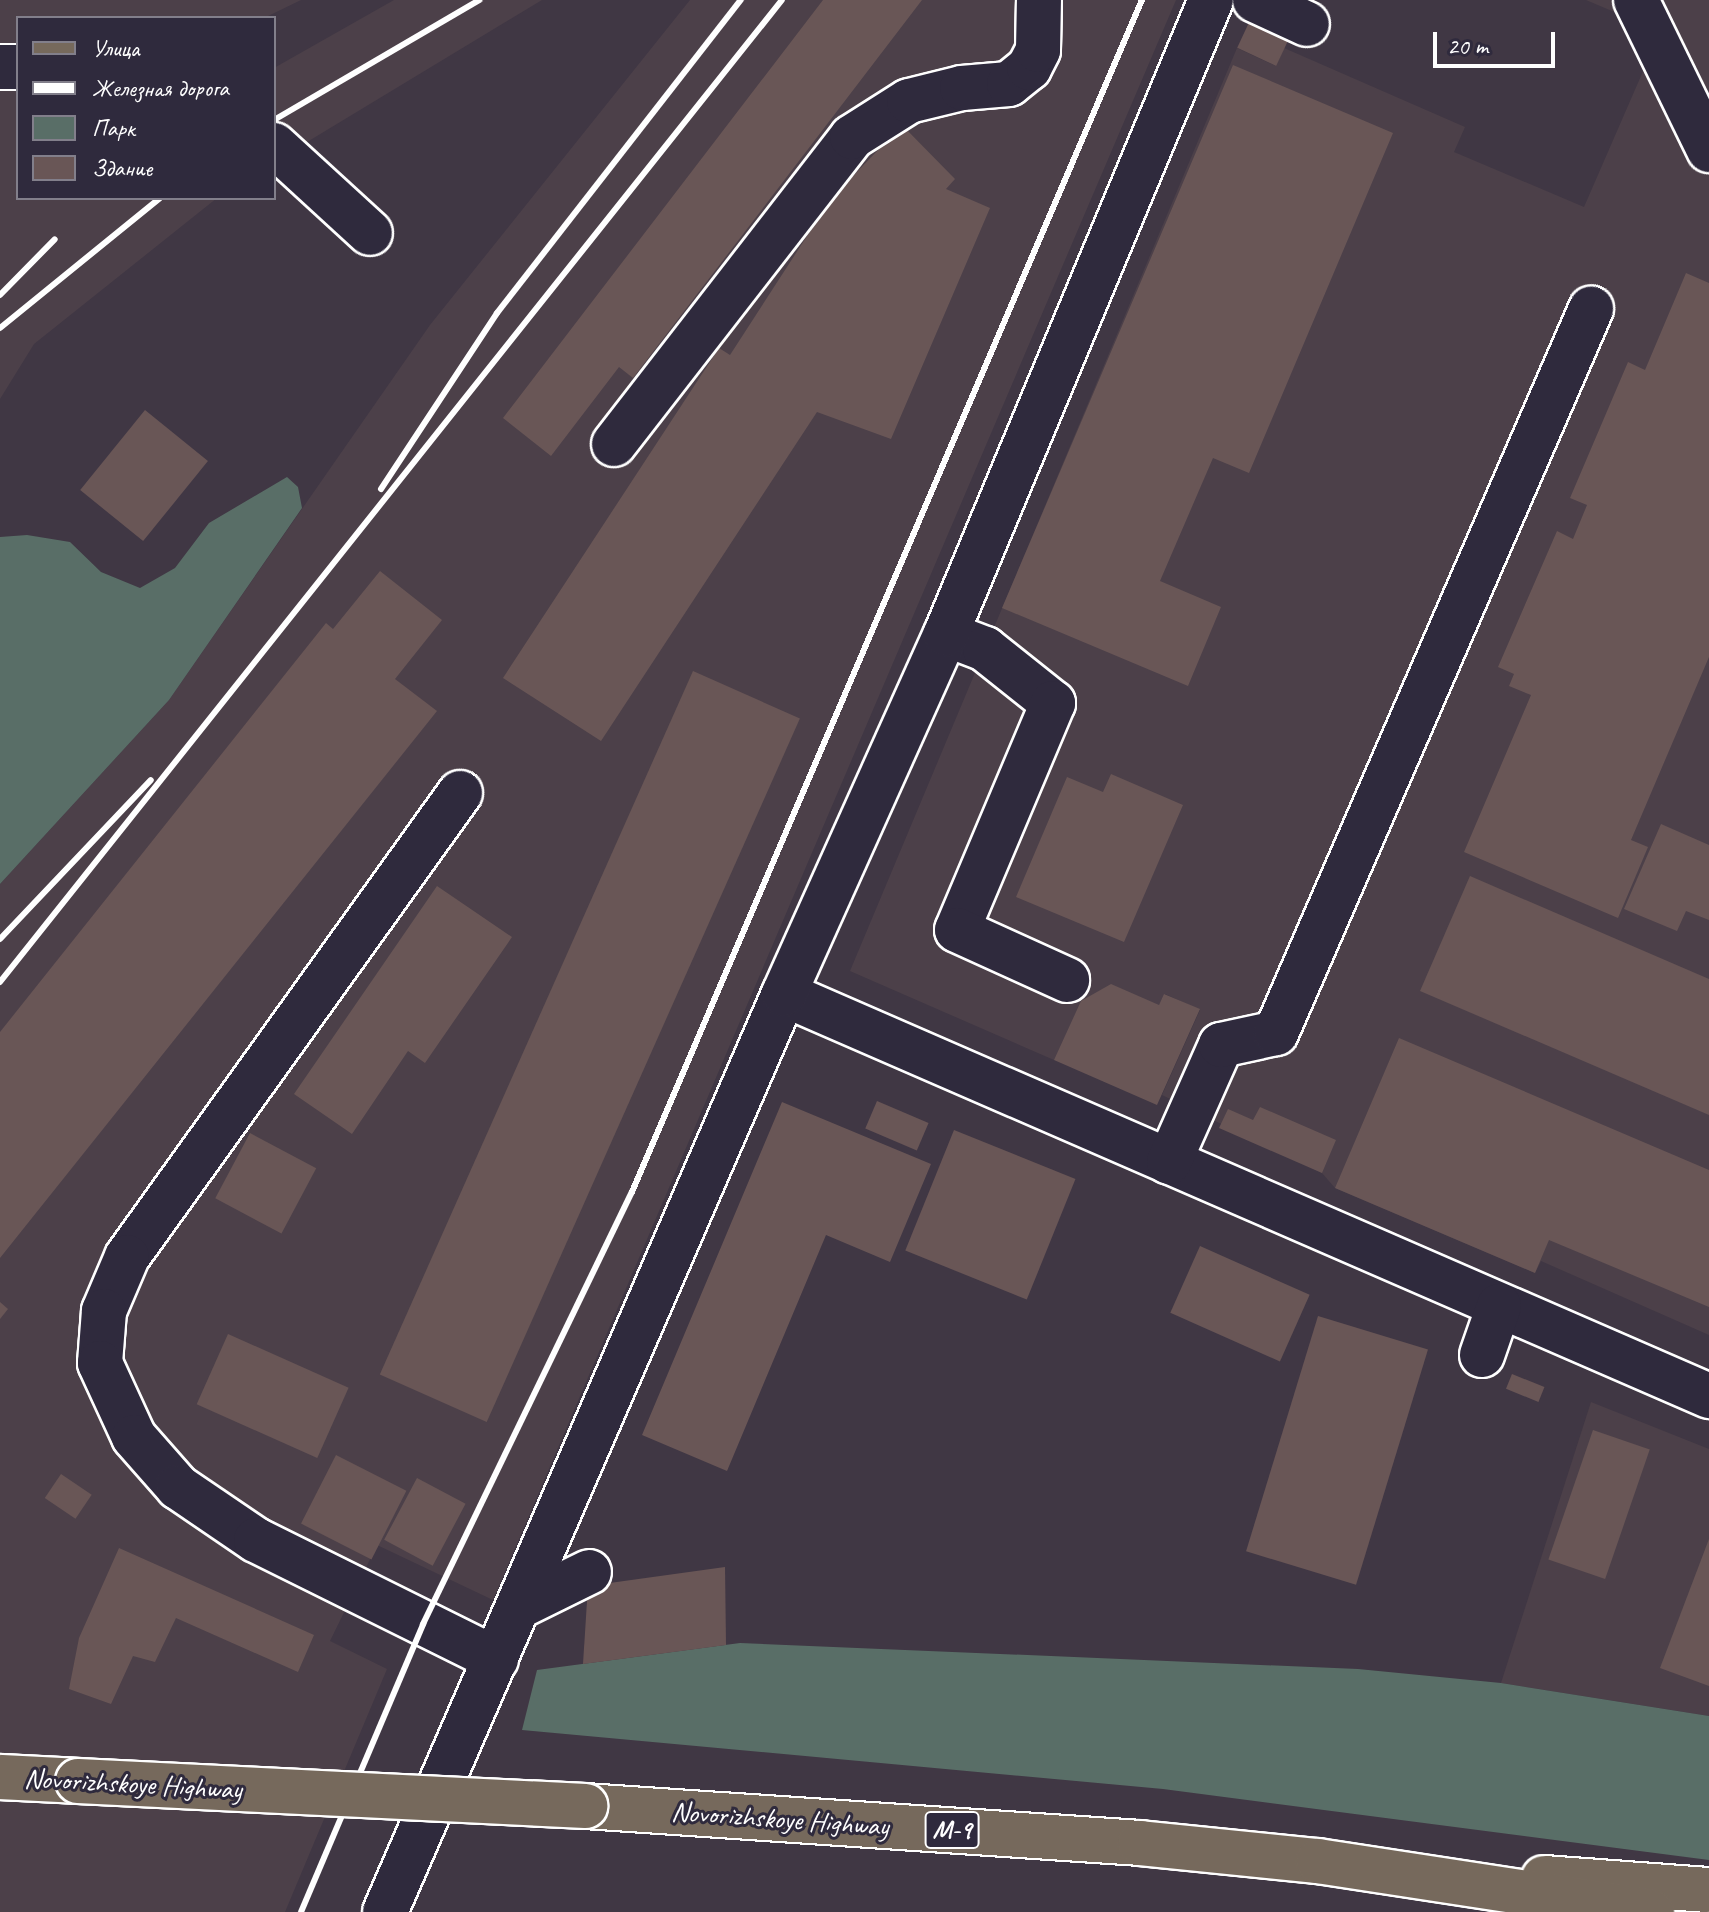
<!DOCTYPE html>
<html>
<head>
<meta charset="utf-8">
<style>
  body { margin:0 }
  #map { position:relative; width:1709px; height:1912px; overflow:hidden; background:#403744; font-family:Caveat,sans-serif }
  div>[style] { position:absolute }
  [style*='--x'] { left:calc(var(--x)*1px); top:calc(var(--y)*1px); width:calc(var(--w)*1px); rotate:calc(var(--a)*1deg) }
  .built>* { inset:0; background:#4c4049 }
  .green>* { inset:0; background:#596e67 }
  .building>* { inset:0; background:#695656; transform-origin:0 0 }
  .roads { filter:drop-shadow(2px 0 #fff) drop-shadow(-2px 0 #fff) drop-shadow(0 2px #fff) drop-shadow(0 -2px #fff) }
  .minor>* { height:44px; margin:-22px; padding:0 22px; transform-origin:22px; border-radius:22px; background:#2f2a3d }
  .major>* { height:44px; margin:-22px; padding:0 22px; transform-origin:22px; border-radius:22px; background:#76695c }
  .highway>* { height:44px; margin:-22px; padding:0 22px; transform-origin:22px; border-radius:22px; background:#76695c }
  .rail>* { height:6px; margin:-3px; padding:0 3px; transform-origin:3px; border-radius:3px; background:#fff }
  .bridges { filter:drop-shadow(2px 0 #fff) drop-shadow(-2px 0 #fff) drop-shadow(0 2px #fff) drop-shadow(0 -2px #fff) }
  .highway-bridge>* { height:44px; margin:-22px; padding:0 22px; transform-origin:22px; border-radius:22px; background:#76695c }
  span { translate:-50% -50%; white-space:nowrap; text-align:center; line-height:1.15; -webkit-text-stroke:6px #2f2a3d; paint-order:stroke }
  .shield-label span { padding:2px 6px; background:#2f2a3d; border:2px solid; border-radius:6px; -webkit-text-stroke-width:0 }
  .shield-label { font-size:26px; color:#fff; font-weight:700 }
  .street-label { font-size:28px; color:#fff }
  .legend { position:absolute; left:16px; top:16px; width:260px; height:184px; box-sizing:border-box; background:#2f2a3d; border:2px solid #827f8b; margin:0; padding:10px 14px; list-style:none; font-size:24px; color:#fff }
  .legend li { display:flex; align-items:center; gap:16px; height:40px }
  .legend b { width:40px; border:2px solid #827f8b }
  .scale { position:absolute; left:1433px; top:32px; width:122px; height:36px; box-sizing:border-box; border:4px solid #fff; border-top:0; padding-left:10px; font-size:24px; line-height:28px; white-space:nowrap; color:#fff; -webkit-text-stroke:6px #2f2a3d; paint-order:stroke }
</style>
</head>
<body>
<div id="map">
  <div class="built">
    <i style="clip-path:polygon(0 0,301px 0,264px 18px,18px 18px,18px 198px,217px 198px,34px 344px,0 399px)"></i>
    <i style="clip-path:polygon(394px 0,542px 0,274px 162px,274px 68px)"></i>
    <i style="clip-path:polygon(690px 0,1176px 0,493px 1600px,377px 1545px,330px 1641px,387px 1669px,285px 1912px,0 1912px,0 884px,169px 700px,430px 325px)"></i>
    <i style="clip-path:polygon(1586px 0,1709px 0,1709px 1335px,1541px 1261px,1535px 1273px,1335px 1188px,1322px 1173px,1162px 1095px,1200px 1010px,1165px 994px,1159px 1005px,1054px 1060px,850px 971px,1237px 48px,1276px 66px,1284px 48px,1465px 127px,1454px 152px,1584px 207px,1644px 69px,1619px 14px)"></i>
    <i style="clip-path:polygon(1591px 1402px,1709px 1449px,1709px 1716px,1501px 1683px)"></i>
  </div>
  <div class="green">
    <i style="clip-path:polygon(287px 477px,298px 487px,302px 508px,169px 700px,0 884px,0 537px,27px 535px,70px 542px,101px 572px,140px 588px,175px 568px,209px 523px)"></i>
    <i style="clip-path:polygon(740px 1643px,1358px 1669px,1501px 1683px,1709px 1716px,1709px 1860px,1163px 1789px,522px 1730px,537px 1670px)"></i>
  </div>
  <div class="building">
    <i style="clip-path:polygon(823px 0,922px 0,633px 378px,619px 367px,551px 456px,503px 418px)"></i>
    <i style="left:1252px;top:16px;width:43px;height:35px;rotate:25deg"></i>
    <i style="clip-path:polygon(1233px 65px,1393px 133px,1249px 473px,1213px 458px,1160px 581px,1221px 607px,1188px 686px,1002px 608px)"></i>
    <i style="clip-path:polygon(902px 125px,955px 179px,946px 189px,990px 208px,891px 439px,817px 412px,601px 741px,503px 678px,719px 348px,730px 355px,831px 199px)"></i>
    <i style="clip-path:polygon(1686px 273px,1709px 283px,1709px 657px,1631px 840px,1648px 847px,1618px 918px,1464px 852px,1531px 695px,1509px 686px,1514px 674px,1498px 667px,1557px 531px,1573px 539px,1587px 505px,1570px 498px,1628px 362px,1645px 370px)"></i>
    <i style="left:145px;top:410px;width:81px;height:103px;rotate:39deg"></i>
    <i style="clip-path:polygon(380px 571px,442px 620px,395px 679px,437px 711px,0 1258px,0 1032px,326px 623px,333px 629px)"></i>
    <i style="left:693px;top:671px;width:117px;height:770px;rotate:24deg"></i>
    <i style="clip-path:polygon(1111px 774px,1183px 805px,1124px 942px,1016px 897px,1067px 777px,1103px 792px)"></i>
    <i style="clip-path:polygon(1661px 824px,1709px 845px,1709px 920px,1686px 911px,1677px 931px,1624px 909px)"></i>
    <i style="clip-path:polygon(1470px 876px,1709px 979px,1709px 1115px,1420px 991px)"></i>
    <i style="clip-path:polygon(437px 886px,512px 937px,425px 1063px,408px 1051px,352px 1134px,294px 1094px)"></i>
    <i style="clip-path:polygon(1111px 984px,1159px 1005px,1164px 994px,1200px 1009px,1157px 1105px,1054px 1060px,1081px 1001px)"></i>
    <i style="clip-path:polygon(1399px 1038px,1709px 1170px,1709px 1307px,1549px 1240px,1535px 1273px,1335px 1188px)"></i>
    <i style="left:877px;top:1101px;width:56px;height:30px;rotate:23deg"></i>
    <i style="clip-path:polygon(782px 1102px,931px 1164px,890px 1262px,826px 1235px,727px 1471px,642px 1435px)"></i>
    <i style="clip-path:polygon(1260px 1107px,1336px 1140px,1322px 1173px,1219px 1128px,1228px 1109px,1253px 1120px)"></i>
    <i style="left:954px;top:1130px;width:131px;height:130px;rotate:22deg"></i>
    <i style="left:250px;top:1133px;width:75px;height:74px;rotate:28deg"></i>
    <i style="left:1200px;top:1246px;width:120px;height:73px;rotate:24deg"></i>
    <i style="clip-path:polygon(0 1302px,8px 1309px,0 1319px)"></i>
    <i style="left:1318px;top:1316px;width:115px;height:246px;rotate:17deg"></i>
    <i style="left:228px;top:1334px;width:132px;height:77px;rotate:24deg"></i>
    <i style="left:1512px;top:1374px;width:35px;height:16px;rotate:22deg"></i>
    <i style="left:1593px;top:1430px;width:60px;height:137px;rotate:19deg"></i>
    <i style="left:336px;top:1455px;width:79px;height:77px;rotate:27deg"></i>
    <i style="left:61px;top:1474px;width:37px;height:29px;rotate:34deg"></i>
    <i style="left:417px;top:1478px;width:55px;height:70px;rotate:28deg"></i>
    <i style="clip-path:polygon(1709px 1539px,1709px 1686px,1660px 1668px)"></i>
    <i style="clip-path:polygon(119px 1548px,314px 1635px,298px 1672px,176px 1618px,155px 1662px,133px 1656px,111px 1704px,69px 1689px,79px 1638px)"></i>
    <i style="clip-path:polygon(725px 1567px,726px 1645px,583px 1664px,588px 1586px)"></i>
  </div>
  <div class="roads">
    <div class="minor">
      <i style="--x:1255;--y:0;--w:57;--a:24.8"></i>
      <i style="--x:1636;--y:0;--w:167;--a:64"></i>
      <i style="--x:0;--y:67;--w:18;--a:0"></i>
      <i style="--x:274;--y:145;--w:130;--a:42.5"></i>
      <i style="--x:614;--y:444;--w:388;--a:-52.2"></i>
      <i style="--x:852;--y:137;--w:67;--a:-32.3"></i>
      <i style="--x:909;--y:101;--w:55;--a:-13.8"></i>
      <i style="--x:962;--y:88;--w:47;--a:-4.9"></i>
      <i style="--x:1009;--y:84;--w:26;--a:-39"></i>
      <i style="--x:1029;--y:68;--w:20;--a:-63"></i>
      <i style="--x:1038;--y:50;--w:50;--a:-88.9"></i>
      <i style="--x:946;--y:634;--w:42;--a:21"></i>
      <i style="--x:985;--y:649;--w:87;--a:38.5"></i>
      <i style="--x:1053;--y:703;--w:246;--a:112.9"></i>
      <i style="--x:957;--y:930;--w:121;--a:24.4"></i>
      <i style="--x:460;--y:793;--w:571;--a:125.67"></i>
      <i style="--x:127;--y:1257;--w:59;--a:113.1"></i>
      <i style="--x:104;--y:1311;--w:52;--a:94.4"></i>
      <i style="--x:100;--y:1363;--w:81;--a:65.3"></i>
      <i style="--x:134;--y:1437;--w:67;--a:48.7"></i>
      <i style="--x:178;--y:1487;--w:94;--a:34.2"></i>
      <i style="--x:256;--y:1540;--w:268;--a:26.4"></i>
      <i style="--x:784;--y:994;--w:1009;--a:23.49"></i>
      <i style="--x:1169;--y:1162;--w:128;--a:-66"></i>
      <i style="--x:1221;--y:1045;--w:56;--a:-12.3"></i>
      <i style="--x:1276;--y:1033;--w:790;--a:-66.49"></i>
      <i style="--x:1482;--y:1355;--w:52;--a:-70.9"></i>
      <i style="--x:518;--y:1607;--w:79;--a:-26.2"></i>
      <i style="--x:385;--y:1912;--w:1001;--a:-66.51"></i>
      <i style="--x:784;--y:994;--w:395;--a:-65.8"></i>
      <i style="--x:946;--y:634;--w:687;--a:-67.32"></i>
    </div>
    <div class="major">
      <i style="--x:1544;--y:1878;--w:165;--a:4.2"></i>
    </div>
    <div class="highway">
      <i style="--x:0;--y:1777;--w:78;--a:2.9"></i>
      <i style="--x:585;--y:1806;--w:556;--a:3.81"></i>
      <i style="--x:1140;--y:1843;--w:179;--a:5.8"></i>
      <i style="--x:1318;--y:1861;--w:338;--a:8.7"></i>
    </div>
  </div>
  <div class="rail">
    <i style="--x:274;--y:120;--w:238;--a:-30.3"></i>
    <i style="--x:0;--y:295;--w:78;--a:-45.5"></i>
    <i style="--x:0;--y:328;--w:206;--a:-39.1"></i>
    <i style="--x:381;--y:489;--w:211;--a:-56.6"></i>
    <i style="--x:497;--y:313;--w:397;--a:-52.1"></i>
    <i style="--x:0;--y:939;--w:219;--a:-46.5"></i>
    <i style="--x:0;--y:982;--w:1255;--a:-51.47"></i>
    <i style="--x:301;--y:1912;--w:313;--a:-67"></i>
    <i style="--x:423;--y:1624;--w:480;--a:-64.2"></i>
    <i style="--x:632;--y:1192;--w:1297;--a:-66.84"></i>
  </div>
  <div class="bridges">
    <div class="highway-bridge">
      <i style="--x:78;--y:1781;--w:508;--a:2.82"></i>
    </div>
  </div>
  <div class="shield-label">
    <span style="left:952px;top:1830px">М-9</span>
  </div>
  <div class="street-label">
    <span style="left:133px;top:1784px;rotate:3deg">Novorizhskoye Highway</span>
    <span style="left:780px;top:1819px;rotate:4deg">Novorizhskoye Highway</span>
  </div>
  <ul class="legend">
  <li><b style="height:10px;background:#76695c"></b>Улица</li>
  <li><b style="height:10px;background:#fff"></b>Железная дорога</li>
  <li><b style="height:22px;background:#596e67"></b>Парк</li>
  <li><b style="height:22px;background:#695656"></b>Здание</li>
  </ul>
  <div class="scale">20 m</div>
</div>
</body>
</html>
